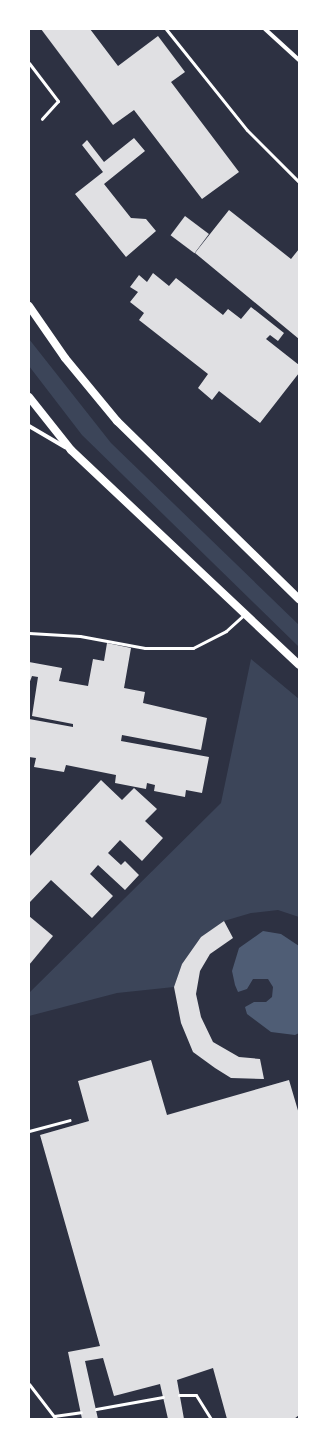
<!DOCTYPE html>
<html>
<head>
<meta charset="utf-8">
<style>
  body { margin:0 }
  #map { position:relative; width:328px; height:1448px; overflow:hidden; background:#2d3142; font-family:Ubuntu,sans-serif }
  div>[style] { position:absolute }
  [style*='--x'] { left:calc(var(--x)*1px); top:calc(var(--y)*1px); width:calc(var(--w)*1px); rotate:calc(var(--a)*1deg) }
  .green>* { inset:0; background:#3c4559 }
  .water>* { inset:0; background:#4f5d75 }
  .building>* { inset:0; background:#e0e0e3; transform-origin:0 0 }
  .service>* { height:3px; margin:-1.5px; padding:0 1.5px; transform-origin:1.5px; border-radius:1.5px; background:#fff }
  .minor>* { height:4px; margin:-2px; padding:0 2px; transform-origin:2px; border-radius:2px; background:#fff }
  .secondary>* { height:8px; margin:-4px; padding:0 4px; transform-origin:4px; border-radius:4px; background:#fff }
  span { translate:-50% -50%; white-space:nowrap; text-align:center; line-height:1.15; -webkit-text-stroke:4px #fff; paint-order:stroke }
  .frame { position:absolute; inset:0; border:30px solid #fff; pointer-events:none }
</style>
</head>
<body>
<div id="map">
  <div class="green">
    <i style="clip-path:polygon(29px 339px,111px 443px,299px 625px,299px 647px,82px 435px,29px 366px)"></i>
    <i style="clip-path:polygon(251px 659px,299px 699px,299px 917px,278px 910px,251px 913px,224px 921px,201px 937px,182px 964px,174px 987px,117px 993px,29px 1016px,29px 993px,221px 803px)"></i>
  </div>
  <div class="water">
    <i style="clip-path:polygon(263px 931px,281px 934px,299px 946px,299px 1033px,295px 1035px,271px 1032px,247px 1014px,245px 1007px,254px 1002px,266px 1002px,272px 997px,273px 987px,268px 979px,253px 979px,247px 989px,238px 992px,235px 985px,232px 971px,239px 948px)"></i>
  </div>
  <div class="building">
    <i style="clip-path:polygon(41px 29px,90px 29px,118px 66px,158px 36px,185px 72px,171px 82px,239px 172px,202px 199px,134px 110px,113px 125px)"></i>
    <i style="clip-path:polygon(134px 138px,145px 151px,104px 184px,131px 218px,146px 219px,156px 231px,126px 257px,75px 194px,103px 172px,82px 145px,87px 140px,104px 162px)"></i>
    <i style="clip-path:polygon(229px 210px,291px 259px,299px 249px,299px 339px,195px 253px)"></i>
    <i style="left:185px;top:216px;width:30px;height:24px;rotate:37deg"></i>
    <i style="clip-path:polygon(153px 273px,169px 286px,176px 278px,223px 315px,228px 309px,241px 319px,251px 307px,284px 333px,278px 341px,270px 335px,266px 339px,299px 365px,299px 373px,260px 423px,219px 391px,212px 400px,198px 388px,208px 374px,139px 320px,144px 313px,130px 302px,138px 292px,130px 287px,139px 275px,147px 282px)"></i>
    <i style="clip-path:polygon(107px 643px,131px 648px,124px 688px,145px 692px,143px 703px,207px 718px,201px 750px,122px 735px,121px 741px,209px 757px,202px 793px,186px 790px,185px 797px,154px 791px,155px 785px,147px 783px,146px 789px,115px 783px,116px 775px,66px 765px,64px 772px,34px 767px,36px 758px,29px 757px,29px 719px,73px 727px,73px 724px,32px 716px,38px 677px,32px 676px,29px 684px,29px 662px,62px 668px,59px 681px,88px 686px,93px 659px,104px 661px)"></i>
    <i style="clip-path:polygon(101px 780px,122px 800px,134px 788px,157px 809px,145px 821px,163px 838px,142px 861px,120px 840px,108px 853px,121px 865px,125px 861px,139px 875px,125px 890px,98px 865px,90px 874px,113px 896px,92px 918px,51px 880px,30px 902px,29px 857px)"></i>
    <i style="clip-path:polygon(29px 916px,53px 936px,29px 965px)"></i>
    <i style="clip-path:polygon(224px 921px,233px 938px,210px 954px,200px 971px,196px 994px,201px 1017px,213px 1042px,239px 1057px,260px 1059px,264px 1079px,231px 1078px,215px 1068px,193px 1052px,181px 1023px,174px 987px,182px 964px,201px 937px)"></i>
    <i style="clip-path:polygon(151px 1060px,167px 1115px,289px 1080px,299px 1114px,299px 1415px,294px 1419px,227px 1419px,213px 1368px,177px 1380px,184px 1419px,168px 1419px,160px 1384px,114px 1396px,103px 1358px,85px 1361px,98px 1419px,82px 1419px,68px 1352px,100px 1346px,40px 1135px,89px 1121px,78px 1081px)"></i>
  </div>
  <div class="service">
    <i style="--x:166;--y:29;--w:129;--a:51.3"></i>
    <i style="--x:247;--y:130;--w:74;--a:45"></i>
    <i style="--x:29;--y:63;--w:48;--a:52.7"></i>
    <i style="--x:58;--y:101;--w:24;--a:132"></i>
    <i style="--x:29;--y:633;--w:51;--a:3.4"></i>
    <i style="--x:80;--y:636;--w:66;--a:10.5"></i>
    <i style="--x:145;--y:648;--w:48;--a:0"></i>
    <i style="--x:193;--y:648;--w:37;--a:-27"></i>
    <i style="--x:226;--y:631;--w:24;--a:-42"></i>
    <i style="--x:29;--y:1131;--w:42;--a:-15"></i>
    <i style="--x:29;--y:1384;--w:44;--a:52.4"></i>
    <i style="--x:179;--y:1395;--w:17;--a:0"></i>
    <i style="--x:196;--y:1395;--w:28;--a:58"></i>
    <i style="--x:96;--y:1409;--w:68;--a:-10.2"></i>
    <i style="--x:54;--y:1416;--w:27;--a:-8"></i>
  </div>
  <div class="minor">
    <i style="--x:265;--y:29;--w:46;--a:42.4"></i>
    <i style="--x:29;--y:426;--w:42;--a:30.3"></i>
  </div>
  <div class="secondary">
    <i style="--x:29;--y:306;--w:63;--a:55.3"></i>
    <i style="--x:65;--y:358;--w:82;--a:50.5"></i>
    <i style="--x:117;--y:421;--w:255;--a:44.4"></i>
    <i style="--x:29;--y:397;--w:68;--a:51.6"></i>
    <i style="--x:71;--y:450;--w:313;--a:43.3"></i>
  </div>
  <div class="frame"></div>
</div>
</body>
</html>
